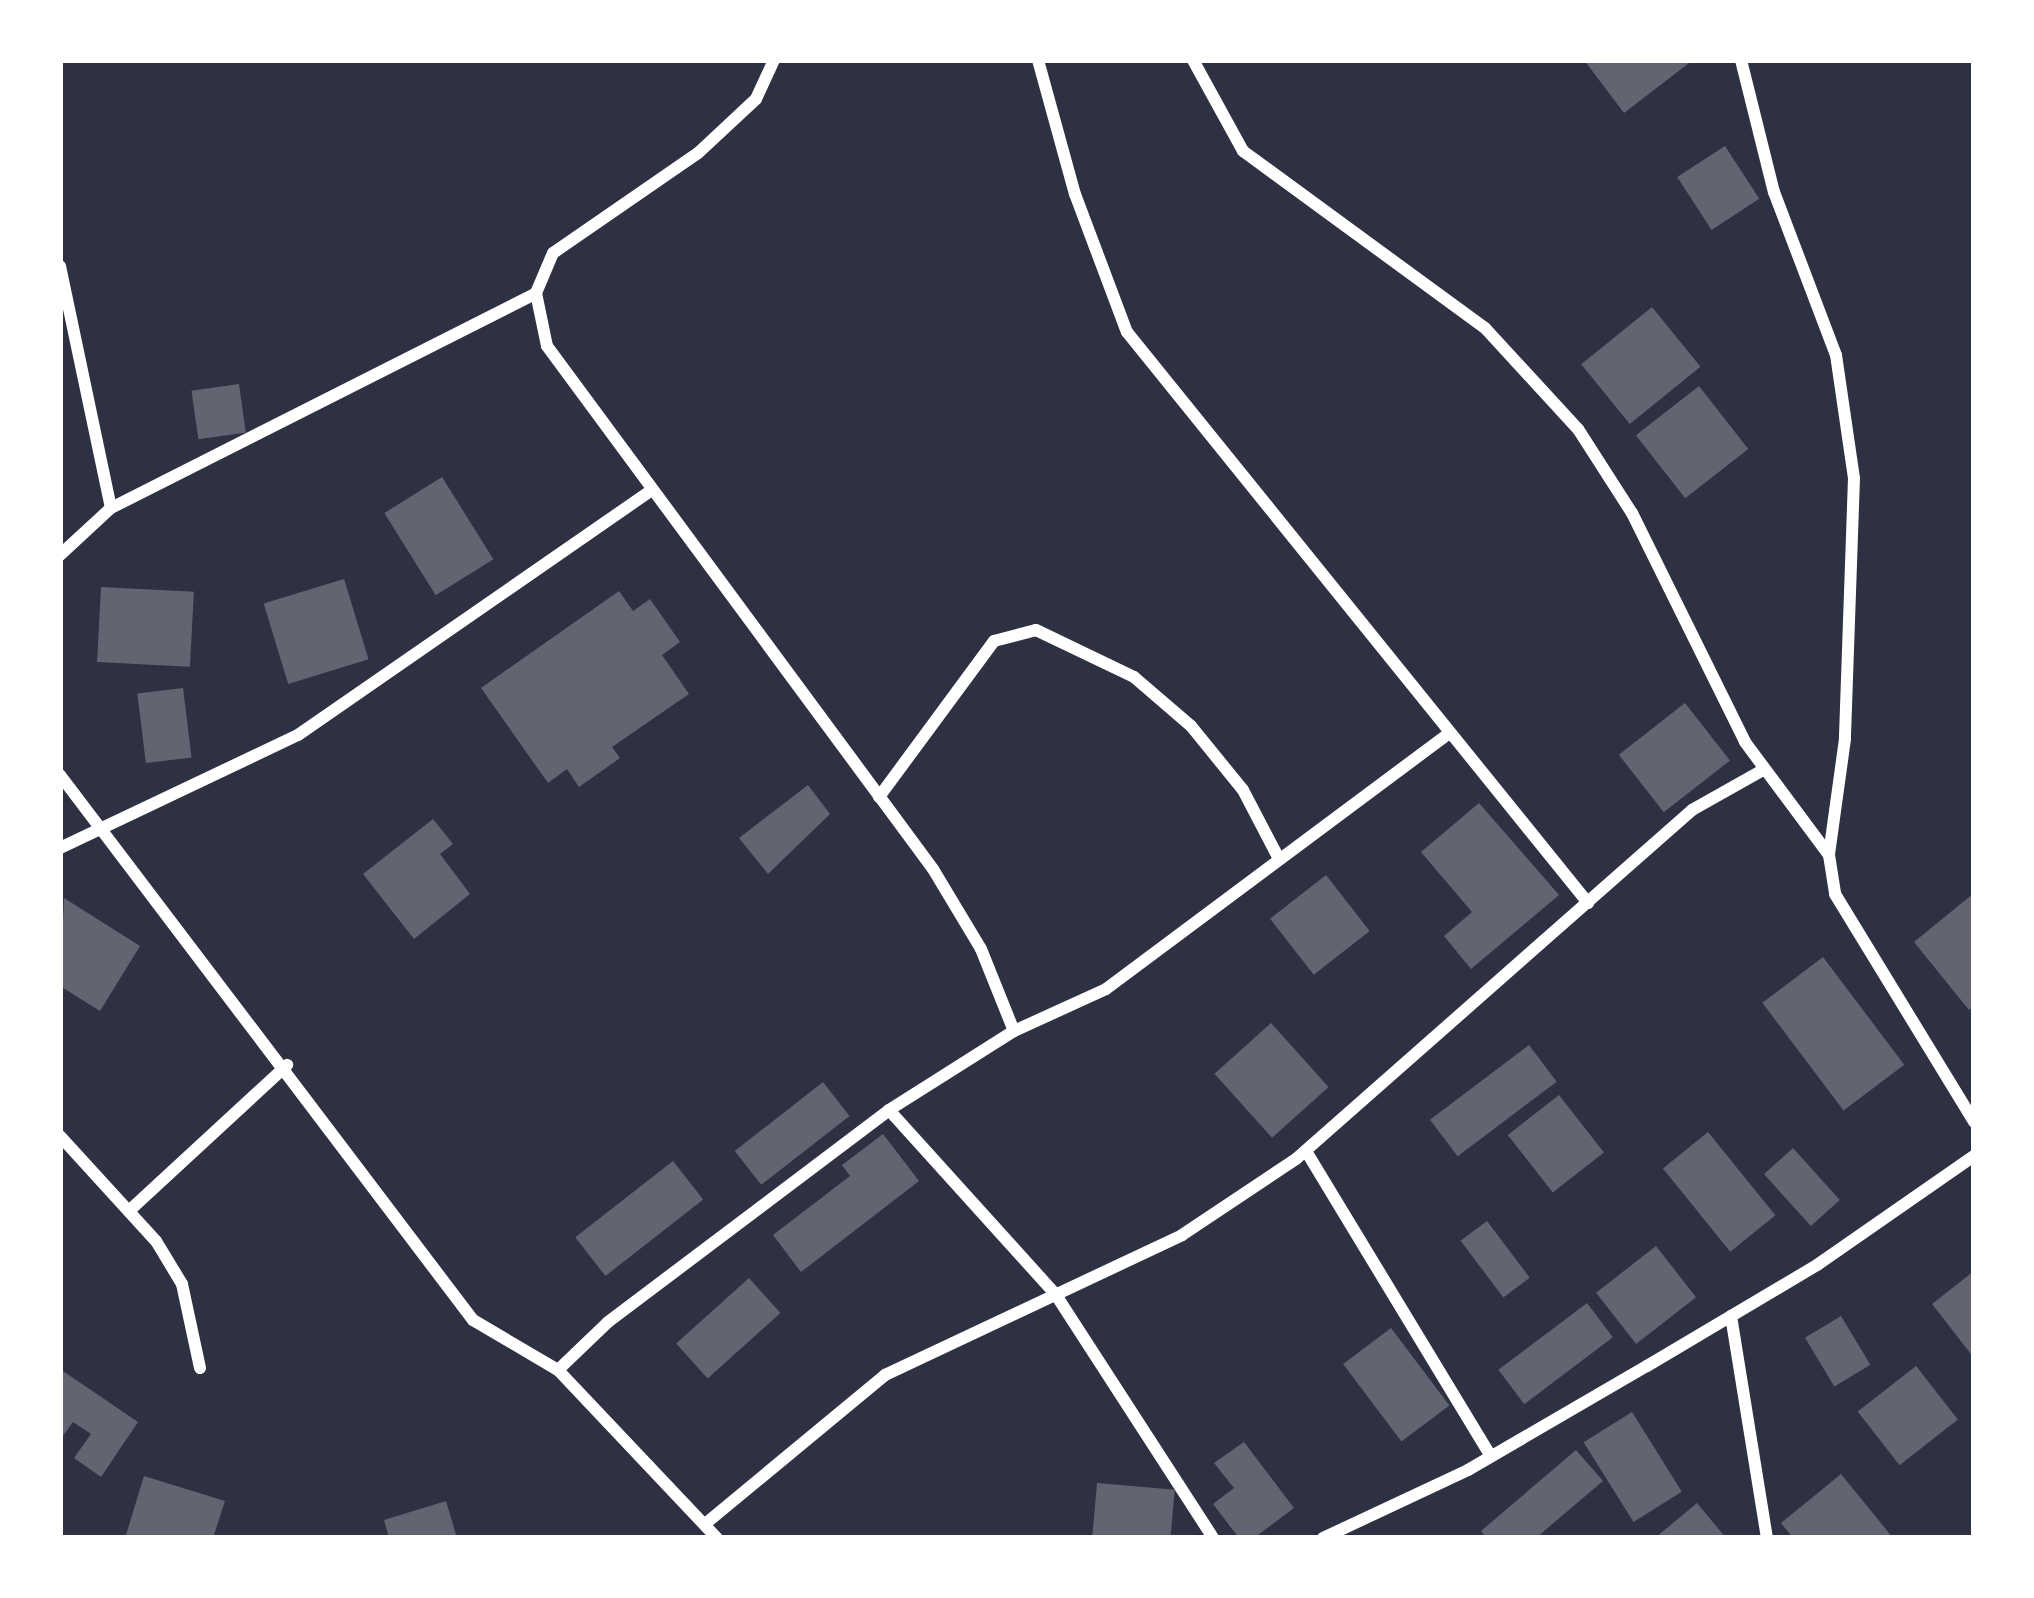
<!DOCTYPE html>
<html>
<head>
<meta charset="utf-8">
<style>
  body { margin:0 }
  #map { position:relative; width:2034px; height:1598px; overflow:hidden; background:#2d3142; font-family:Ubuntu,sans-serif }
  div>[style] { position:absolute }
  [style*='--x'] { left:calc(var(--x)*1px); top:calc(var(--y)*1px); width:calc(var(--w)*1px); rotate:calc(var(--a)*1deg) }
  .building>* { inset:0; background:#626471; transform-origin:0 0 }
  .minor>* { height:12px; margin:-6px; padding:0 6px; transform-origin:6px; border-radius:6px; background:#fff }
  span { translate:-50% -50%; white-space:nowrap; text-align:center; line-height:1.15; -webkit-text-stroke:9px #fff; paint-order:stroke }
  .frame { position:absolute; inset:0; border:63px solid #fff; pointer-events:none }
</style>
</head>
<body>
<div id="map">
  <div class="building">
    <i style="clip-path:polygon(1584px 60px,1693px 60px,1624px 113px)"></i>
    <i style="left:1725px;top:146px;width:63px;height:57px;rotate:57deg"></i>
    <i style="left:1652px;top:307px;width:77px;height:91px;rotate:51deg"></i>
    <i style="left:239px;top:384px;width:49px;height:48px;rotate:82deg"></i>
    <i style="left:1699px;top:386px;width:80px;height:80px;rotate:52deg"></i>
    <i style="left:442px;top:477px;width:97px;height:68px;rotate:58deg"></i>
    <i style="left:344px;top:579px;width:84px;height:84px;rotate:73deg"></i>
    <i style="left:101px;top:587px;width:93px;height:75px;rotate:3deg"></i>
    <i style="clip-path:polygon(619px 591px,633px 611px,650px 599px,680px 642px,662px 655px,689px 694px,612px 747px,620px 758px,579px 787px,567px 769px,548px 783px,481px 688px)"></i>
    <i style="left:183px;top:688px;width:70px;height:46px;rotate:83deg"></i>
    <i style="left:1685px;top:703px;width:73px;height:84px;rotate:52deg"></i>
    <i style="clip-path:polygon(808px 785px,830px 814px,768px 874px,739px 838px)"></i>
    <i style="clip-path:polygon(1479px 803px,1559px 895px,1471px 969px,1444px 936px,1472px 912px,1421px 852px)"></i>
    <i style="clip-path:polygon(433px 819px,453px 844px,440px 854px,470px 894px,414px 939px,363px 874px)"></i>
    <i style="left:1326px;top:875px;width:71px;height:71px;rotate:52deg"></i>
    <i style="clip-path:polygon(1974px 893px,1974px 1006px,1969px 1010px,1914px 942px)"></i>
    <i style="clip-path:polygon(64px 898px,140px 946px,100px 1011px,60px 986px)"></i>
    <i style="left:1823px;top:957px;width:135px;height:76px;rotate:53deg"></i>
    <i style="left:1271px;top:1023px;width:86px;height:76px;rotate:48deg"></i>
    <i style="left:1529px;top:1045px;width:46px;height:124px;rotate:53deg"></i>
    <i style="left:823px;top:1082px;width:43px;height:112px;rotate:52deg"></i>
    <i style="left:1559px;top:1095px;width:73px;height:65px;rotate:52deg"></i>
    <i style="left:1708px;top:1132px;width:107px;height:58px;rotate:51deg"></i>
    <i style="clip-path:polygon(883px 1134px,919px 1181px,801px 1272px,773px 1235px,850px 1176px,842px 1165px)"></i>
    <i style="left:1793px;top:1148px;width:70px;height:39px;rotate:48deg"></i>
    <i style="left:673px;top:1161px;width:49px;height:124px;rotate:52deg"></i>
    <i style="left:1487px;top:1221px;width:71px;height:33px;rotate:53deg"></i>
    <i style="left:1656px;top:1246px;width:65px;height:76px;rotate:52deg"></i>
    <i style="clip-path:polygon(1974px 1271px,1974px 1358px,1932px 1304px)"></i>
    <i style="left:749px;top:1278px;width:47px;height:98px;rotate:48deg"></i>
    <i style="left:1587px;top:1303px;width:43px;height:111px;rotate:53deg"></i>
    <i style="left:1841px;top:1316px;width:57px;height:42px;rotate:59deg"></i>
    <i style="left:1391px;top:1328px;width:97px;height:60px;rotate:53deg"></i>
    <i style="left:1916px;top:1366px;width:68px;height:74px;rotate:52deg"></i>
    <i style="clip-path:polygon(60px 1369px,138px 1422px,101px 1477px,74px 1458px,91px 1434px,73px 1422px,60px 1440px)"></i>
    <i style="left:1632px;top:1412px;width:94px;height:57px;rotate:58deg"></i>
    <i style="clip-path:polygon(1244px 1442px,1294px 1508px,1254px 1538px,1239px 1538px,1213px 1504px,1234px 1488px,1214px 1463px)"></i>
    <i style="clip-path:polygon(1576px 1450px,1603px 1481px,1536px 1538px,1486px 1538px,1481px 1531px)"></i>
    <i style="clip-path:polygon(1841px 1474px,1893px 1538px,1793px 1538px,1781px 1523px)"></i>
    <i style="clip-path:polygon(144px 1476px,225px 1501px,213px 1538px,125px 1538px)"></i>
    <i style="left:1097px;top:1483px;width:78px;height:55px;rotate:5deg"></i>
    <i style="clip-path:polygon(446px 1501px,457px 1538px,389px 1538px,384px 1520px)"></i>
    <i style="clip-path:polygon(1697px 1503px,1726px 1538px,1655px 1538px)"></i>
  </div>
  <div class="minor">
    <i style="--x:774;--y:60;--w:43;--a:114.8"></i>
    <i style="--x:756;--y:99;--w:79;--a:137"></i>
    <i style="--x:698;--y:153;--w:176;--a:145.4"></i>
    <i style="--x:553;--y:253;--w:43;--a:113"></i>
    <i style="--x:536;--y:293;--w:54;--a:78.3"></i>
    <i style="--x:547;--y:346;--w:650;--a:53.57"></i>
    <i style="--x:933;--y:869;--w:93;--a:59"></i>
    <i style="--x:981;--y:949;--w:88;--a:68.1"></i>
    <i style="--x:1038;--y:60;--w:139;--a:74.6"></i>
    <i style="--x:1075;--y:194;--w:147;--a:69.4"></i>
    <i style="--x:1127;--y:332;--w:734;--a:51.08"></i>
    <i style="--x:1193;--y:60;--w:104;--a:61.2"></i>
    <i style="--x:1243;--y:151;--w:300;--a:36.2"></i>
    <i style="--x:1485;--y:328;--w:137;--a:47.4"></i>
    <i style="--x:1578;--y:429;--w:100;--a:57.3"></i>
    <i style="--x:1632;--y:513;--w:255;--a:63.7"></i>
    <i style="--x:1745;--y:742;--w:141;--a:53.4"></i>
    <i style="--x:1741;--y:60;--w:136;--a:76"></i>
    <i style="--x:1774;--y:192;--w:174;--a:69.2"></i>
    <i style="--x:1836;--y:355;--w:124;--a:81.7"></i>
    <i style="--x:1854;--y:478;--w:261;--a:92"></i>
    <i style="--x:1845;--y:739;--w:117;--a:97.9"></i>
    <i style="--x:1829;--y:855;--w:39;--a:81"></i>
    <i style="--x:1835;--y:894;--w:267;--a:58.6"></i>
    <i style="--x:60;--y:266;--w:247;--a:78.1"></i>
    <i style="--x:60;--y:555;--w:69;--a:-42.7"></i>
    <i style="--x:111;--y:508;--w:476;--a:-26.8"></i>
    <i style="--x:60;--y:775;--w:684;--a:52.85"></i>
    <i style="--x:473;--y:1320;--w:99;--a:30.5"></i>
    <i style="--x:558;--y:1370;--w:231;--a:46.6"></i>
    <i style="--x:879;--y:797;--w:194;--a:-53.6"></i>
    <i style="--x:994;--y:641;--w:43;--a:-14.7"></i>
    <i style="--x:1036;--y:630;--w:109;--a:25.6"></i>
    <i style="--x:1134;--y:677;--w:75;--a:40.7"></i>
    <i style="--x:1191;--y:726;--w:82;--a:50.9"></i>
    <i style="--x:1243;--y:790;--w:76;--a:62.4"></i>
    <i style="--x:60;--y:848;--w:263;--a:-25.4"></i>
    <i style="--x:298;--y:735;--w:431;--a:-34.7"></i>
    <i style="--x:889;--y:1110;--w:249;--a:47.9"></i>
    <i style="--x:1056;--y:1295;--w:289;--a:57.1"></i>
    <i style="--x:60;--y:1136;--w:142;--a:47.6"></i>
    <i style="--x:156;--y:1241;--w:50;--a:58.8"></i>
    <i style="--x:182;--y:1284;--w:86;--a:77.9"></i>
    <i style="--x:1306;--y:1151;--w:357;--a:58.8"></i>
    <i style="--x:130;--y:1210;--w:214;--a:-42.7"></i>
    <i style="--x:1731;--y:1316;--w:225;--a:80.8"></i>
    <i style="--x:558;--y:1370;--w:69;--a:-43.8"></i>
    <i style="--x:608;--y:1322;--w:352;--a:-37"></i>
    <i style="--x:889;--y:1110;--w:148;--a:-32.3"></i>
    <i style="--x:1014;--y:1031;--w:101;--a:-24.5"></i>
    <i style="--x:1106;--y:989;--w:428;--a:-36.7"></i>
    <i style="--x:705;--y:1524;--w:234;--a:-39.6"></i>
    <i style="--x:885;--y:1375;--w:328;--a:-25.2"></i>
    <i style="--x:1182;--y:1235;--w:137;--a:-33.7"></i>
    <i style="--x:1296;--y:1159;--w:528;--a:-41.39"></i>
    <i style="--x:1692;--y:810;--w:81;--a:-29.4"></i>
    <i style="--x:1323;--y:1538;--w:160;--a:-25.1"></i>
    <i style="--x:1468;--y:1470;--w:207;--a:-30.2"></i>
    <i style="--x:1647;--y:1366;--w:198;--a:-30.7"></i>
    <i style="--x:1817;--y:1265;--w:191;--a:-34.8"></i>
  </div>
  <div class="frame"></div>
</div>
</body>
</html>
